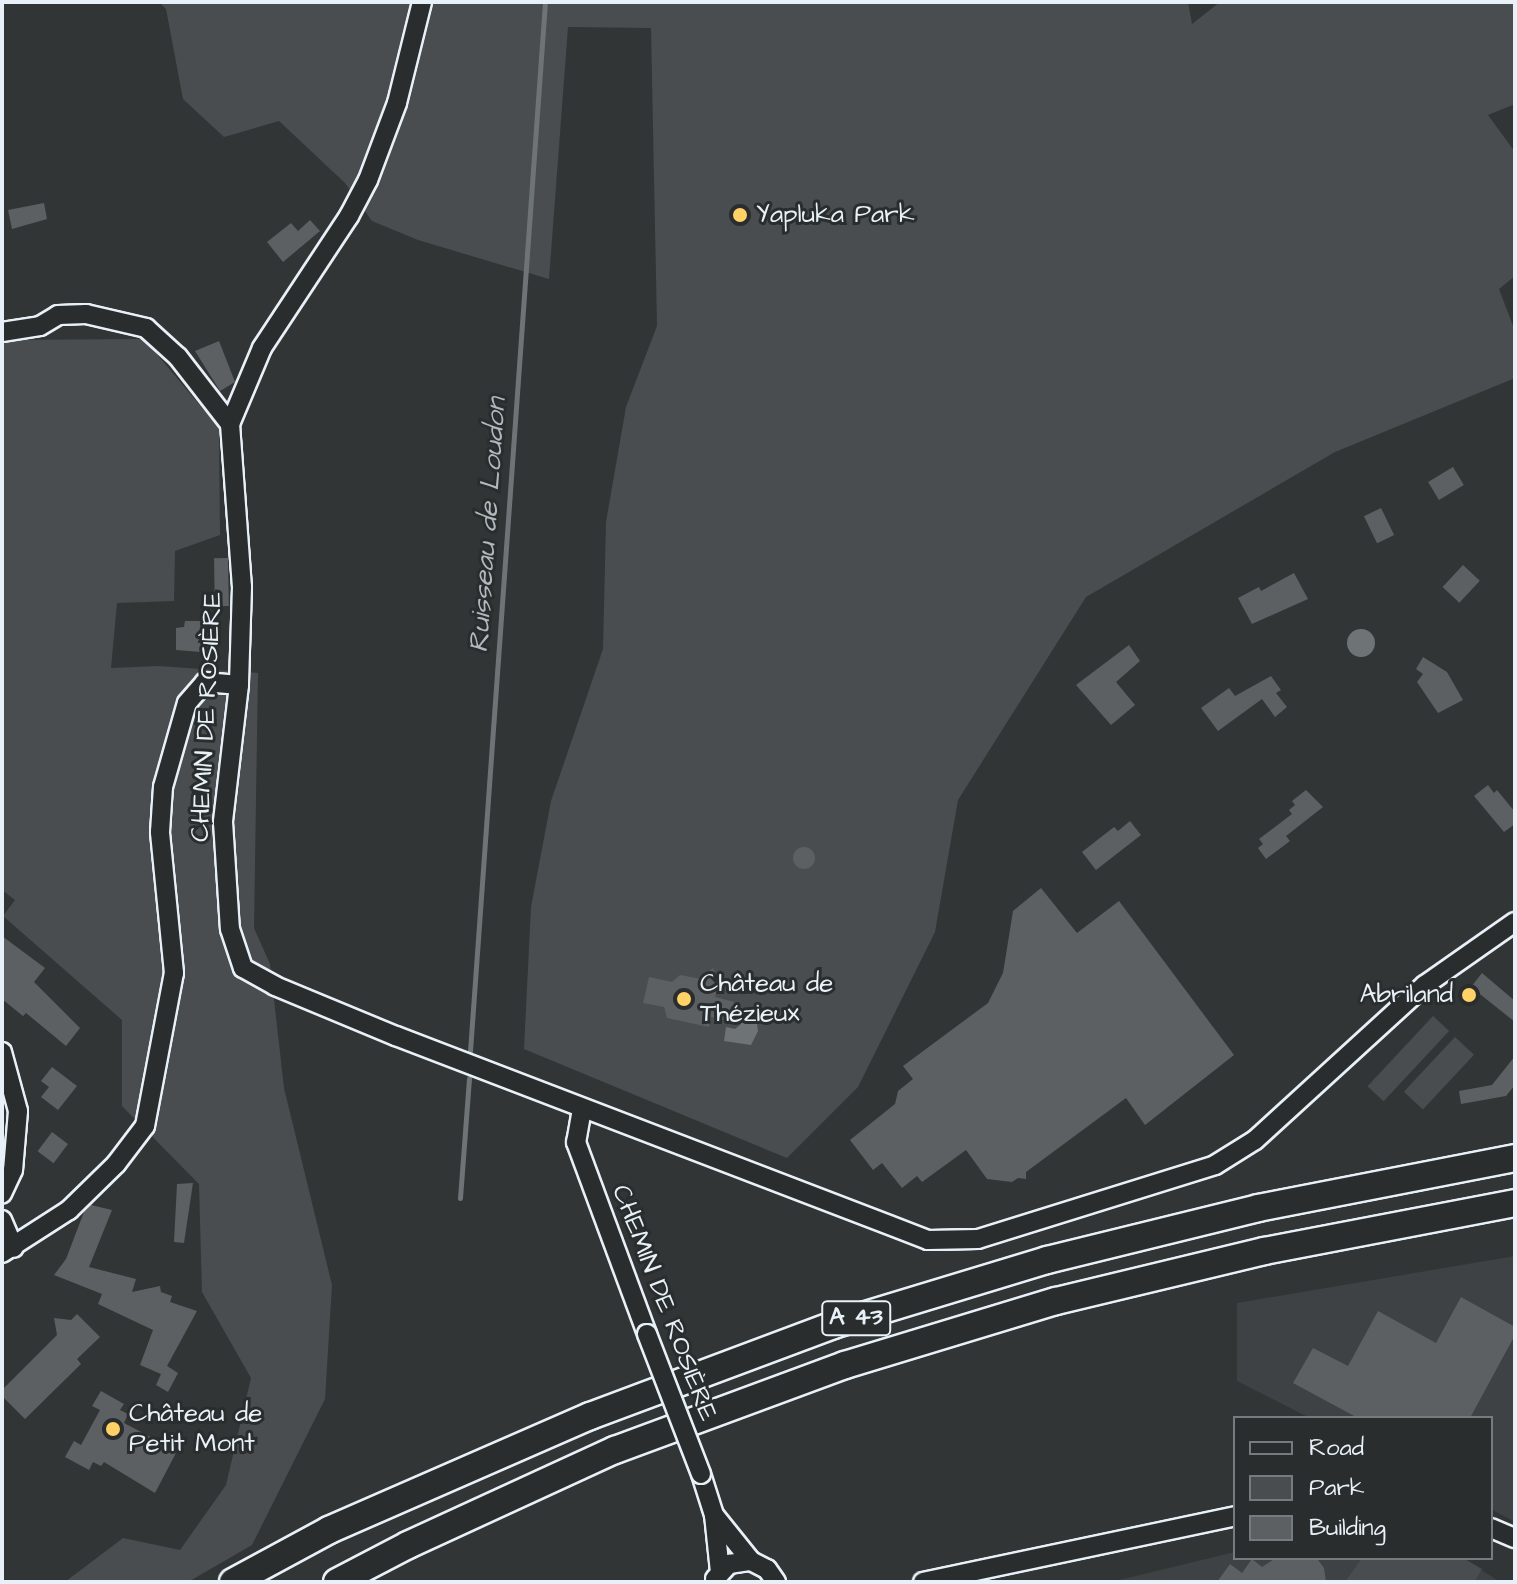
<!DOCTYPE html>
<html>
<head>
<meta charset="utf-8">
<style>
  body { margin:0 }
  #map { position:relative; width:1517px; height:1584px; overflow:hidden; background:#323536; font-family:"Architects Daughter",sans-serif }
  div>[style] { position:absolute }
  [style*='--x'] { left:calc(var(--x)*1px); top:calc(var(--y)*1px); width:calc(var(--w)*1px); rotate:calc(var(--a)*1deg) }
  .built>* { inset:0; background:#3f4244 }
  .green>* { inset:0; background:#494d4f; transform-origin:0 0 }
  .water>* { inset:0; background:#6e7376 }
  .round { border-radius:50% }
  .stream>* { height:5px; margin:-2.5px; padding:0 2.5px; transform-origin:2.5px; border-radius:2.5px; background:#6e7376 }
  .building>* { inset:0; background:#5c6063; transform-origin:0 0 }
  .roads { filter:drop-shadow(2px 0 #e8f1f8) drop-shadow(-2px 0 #e8f1f8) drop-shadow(0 2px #e8f1f8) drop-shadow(0 -2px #e8f1f8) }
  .minor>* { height:18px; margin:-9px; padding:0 9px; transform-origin:9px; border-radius:9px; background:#2a2d2e }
  .highway>* { height:26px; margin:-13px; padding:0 13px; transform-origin:13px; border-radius:13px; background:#2a2d2e }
  .bridges { filter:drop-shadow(2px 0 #e8f1f8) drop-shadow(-2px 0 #e8f1f8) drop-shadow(0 2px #e8f1f8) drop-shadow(0 -2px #e8f1f8) }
  .minor-bridge>* { height:18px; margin:-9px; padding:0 9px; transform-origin:9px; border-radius:9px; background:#2a2d2e }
  .dots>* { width:22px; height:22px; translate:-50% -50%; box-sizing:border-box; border:4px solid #2a2d2e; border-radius:50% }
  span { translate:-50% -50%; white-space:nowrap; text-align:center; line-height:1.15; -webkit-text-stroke:6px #2a2d2e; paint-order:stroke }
  .shield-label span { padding:2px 6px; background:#2a2d2e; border:2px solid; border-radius:6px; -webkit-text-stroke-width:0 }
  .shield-label { font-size:24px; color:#e8f1f8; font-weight:700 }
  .poi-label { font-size:26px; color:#e8f1f8 }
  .left { translate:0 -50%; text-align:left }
  .right { translate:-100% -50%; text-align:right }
  .street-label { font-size:26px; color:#e8f1f8 }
  .water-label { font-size:28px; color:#b1b8be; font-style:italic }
  .frame { position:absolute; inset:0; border:4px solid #e8f1f8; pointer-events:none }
  .legend { position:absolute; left:1233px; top:1416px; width:260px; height:144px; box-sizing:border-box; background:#2a2d2e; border:2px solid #767b7f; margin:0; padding:10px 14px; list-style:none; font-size:24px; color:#e8f1f8 }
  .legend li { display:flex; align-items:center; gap:16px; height:40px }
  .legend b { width:40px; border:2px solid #767b7f }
</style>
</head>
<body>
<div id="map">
  <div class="built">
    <i style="clip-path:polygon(1515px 1256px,1515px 1522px,1491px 1509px,1491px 1418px,1310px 1418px,1237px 1381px,1237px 1303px)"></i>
    <i style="clip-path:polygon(1235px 1552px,1235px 1558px,1463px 1558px,1500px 1582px,1111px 1582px)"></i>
  </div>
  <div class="green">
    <i style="clip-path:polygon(159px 2px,1188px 2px,1192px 24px,1220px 2px,1515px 2px,1515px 104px,1488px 115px,1515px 152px,1515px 276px,1499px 289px,1515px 331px,1515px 378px,1335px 452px,1086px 597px,958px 800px,935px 932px,858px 1087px,787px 1158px,524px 1049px,531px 907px,551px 801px,603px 649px,606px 522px,626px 407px,657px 326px,651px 28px,568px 27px,549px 279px,418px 240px,372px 221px,345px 183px,279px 121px,224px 137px,183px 99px,166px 9px)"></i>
    <i style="clip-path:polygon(144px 339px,219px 428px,220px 535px,175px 551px,174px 601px,117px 603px,111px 668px,158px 666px,258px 673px,254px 928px,270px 964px,284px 1088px,332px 1285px,325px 1399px,252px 1545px,188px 1582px,65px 1582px,123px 1538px,180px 1550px,226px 1485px,251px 1378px,202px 1292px,199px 1184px,122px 1106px,122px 1020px,3px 916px,15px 900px,2px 890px,2px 340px)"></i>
    <i style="left:1433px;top:1016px;width:22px;height:96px;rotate:43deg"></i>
    <i style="left:1455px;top:1037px;width:26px;height:75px;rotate:43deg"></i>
    <i style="clip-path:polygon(1362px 1558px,1463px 1558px,1482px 1569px,1474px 1582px,1345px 1582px)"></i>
  </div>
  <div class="water">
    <i class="round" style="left:1347px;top:629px;width:28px;height:28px"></i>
    <i style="clip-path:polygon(743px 1014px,756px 1016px,758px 1031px,751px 1045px,724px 1041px,726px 1027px,735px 1029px,741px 1024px)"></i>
  </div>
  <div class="stream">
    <i style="--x:470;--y:1051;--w:1052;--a:-85.91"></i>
    <i style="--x:460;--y:1198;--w:120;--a:-85.7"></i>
  </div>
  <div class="building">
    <i style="clip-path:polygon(44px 203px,47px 219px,12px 229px,8px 210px)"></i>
    <i style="clip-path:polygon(310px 220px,320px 231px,283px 262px,267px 242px,291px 223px,298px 231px)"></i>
    <i style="clip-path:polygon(219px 341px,235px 382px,220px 391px,195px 351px)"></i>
    <i style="left:1453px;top:467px;width:21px;height:29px;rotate:59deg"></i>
    <i style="left:1381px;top:508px;width:30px;height:19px;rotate:64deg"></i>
    <i style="left:228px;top:558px;width:48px;height:14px;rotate:89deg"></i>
    <i style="left:1463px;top:565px;width:23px;height:30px;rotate:43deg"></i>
    <i style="clip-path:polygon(1294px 573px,1308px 599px,1252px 624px,1238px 598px,1259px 587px,1261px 591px)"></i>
    <i style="clip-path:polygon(185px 621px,214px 621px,213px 653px,176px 650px,176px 628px,184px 627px)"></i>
    <i style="clip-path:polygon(1129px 645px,1140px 661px,1116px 682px,1135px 705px,1111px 725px,1076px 685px)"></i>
    <i style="clip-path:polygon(1423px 657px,1447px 672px,1463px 700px,1438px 713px,1417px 682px,1423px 674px,1416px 669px)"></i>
    <i style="clip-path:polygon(1271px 676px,1281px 690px,1276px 693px,1287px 707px,1275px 717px,1262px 699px,1218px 731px,1201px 708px,1229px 688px,1235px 696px)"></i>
    <i style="clip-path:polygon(1488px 785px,1494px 793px,1497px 790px,1515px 812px,1515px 824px,1504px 832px,1474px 796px)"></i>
    <i style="clip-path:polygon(1306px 790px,1323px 807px,1286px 836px,1290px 841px,1266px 859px,1258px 848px,1263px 844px,1259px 839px,1292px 814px,1289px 810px,1295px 805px,1292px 801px)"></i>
    <i style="clip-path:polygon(1130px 821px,1141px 835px,1096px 870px,1082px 852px,1114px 827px,1118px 831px)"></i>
    <i class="round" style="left:793px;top:847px;width:22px;height:22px"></i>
    <i style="clip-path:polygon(1041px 888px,1077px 933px,1119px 901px,1234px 1055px,1145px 1125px,1126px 1098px,1026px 1172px,1026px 1179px,1018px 1178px,1012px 1182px,987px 1179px,966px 1150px,922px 1182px,917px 1176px,902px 1188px,882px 1163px,873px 1170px,850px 1140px,895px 1104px,898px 1091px,913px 1079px,903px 1066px,988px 1003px,1003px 973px,1013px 911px)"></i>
    <i style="clip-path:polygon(2px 936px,45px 968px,34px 982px,80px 1028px,66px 1046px,26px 1013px,23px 1016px,2px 999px)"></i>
    <i style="clip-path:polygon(713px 968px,719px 983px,715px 997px,734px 1002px,730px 1021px,711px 1017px,709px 1027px,667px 1018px,664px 1007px,643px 1003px,649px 977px,672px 982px,680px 975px,701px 979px)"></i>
    <i style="clip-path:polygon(1482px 973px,1515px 1001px,1515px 1022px,1471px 987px)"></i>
    <i style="clip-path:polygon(1515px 1056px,1515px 1085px,1506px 1096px,1461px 1104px,1459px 1091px,1492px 1085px)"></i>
    <i style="clip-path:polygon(52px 1067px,77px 1086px,58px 1110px,41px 1097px,49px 1087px,41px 1081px)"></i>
    <i style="left:52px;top:1132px;width:20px;height:24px;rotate:37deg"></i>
    <i style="clip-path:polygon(193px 1183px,184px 1243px,174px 1242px,177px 1184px)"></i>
    <i style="clip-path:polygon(91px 1205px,112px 1210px,89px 1267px,136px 1279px,132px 1292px,160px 1286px,161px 1292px,172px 1296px,170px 1302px,197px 1311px,167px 1366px,178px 1373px,168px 1392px,156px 1385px,161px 1374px,140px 1365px,153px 1330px,98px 1304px,102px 1294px,54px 1275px,66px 1259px,84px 1212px)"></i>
    <i style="clip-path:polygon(1461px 1297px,1515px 1327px,1515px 1335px,1470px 1418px,1358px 1418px,1293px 1383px,1313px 1348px,1348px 1366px,1378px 1311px,1436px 1343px)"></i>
    <i style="clip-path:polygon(77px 1314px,100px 1337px,77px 1359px,81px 1364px,25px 1419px,2px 1396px,2px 1390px,57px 1335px,54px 1318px,71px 1320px)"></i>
    <i style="clip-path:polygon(101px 1391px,124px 1404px,120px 1410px,128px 1414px,124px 1423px,177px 1451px,155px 1493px,104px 1462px,101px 1466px,93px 1462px,89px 1470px,65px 1457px,74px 1441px,81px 1445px,100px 1410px,92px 1406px)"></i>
    <i style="clip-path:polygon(1276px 1558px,1318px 1560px,1324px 1568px,1326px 1582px,1217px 1582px,1230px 1564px,1242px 1573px,1252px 1559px,1262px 1567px)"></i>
  </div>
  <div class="roads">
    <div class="minor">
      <i style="--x:422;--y:2;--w:104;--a:103.9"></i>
      <i style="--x:397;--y:103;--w:82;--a:110.6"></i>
      <i style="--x:368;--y:180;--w:41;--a:117.8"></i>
      <i style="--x:349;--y:216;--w:158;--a:123.4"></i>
      <i style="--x:262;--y:348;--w:82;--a:112.8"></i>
      <i style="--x:230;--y:424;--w:163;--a:85.8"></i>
      <i style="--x:242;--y:587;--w:98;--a:91.8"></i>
      <i style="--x:239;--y:685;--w:138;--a:96.7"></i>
      <i style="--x:223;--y:822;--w:107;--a:86.3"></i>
      <i style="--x:230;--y:929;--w:41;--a:71.6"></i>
      <i style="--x:243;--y:968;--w:37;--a:29"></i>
      <i style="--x:275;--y:986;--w:131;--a:22.5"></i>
      <i style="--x:396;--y:1036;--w:570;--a:20.98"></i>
      <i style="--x:928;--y:1240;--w:50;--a:-1.1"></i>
      <i style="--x:978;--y:1239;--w:248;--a:-17.3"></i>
      <i style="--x:1215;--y:1165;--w:47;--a:-32"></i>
      <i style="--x:1255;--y:1140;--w:230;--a:-42.4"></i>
      <i style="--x:1425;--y:985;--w:110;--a:-35"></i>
      <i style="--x:2;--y:332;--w:38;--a:-9"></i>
      <i style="--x:40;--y:326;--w:21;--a:-31"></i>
      <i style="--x:58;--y:315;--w:28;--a:-2"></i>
      <i style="--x:86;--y:314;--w:62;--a:13.1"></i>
      <i style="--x:146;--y:328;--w:43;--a:42.2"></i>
      <i style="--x:178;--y:357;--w:85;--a:52.2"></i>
      <i style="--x:2;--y:1052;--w:61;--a:74.8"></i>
      <i style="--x:18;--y:1111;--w:59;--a:94.8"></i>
      <i style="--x:13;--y:1170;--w:26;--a:115"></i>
      <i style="--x:582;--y:1109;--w:34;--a:100"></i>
      <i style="--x:576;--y:1142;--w:205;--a:69.7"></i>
      <i style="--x:2;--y:1220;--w:30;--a:67"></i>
      <i style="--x:2;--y:1253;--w:80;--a:-32.7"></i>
      <i style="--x:69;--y:1210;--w:66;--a:-44.4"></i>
      <i style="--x:116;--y:1164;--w:48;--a:-52.7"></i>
      <i style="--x:145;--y:1126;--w:156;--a:-79.3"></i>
      <i style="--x:174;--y:973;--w:142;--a:-95.7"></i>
      <i style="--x:160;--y:832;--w:45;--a:-86.2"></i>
      <i style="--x:163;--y:787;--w:87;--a:-74.1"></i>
      <i style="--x:187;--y:703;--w:28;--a:-49"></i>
      <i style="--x:205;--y:682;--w:34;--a:5"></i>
      <i style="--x:701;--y:1474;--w:43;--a:72.4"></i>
      <i style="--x:1491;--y:1528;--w:26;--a:23"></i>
      <i style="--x:720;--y:1572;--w:57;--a:-96"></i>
      <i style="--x:714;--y:1515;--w:59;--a:51.2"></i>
      <i style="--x:715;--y:1579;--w:21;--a:-47"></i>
      <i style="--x:729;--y:1564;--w:22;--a:-8"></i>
      <i style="--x:751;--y:1561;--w:18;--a:27"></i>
      <i style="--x:767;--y:1569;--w:16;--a:55"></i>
      <i style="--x:923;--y:1582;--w:319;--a:-11.9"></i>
    </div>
    <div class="highway">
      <i style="--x:233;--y:1582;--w:109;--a:-28.4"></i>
      <i style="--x:329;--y:1530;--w:285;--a:-23.6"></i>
      <i style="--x:590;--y:1416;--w:259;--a:-20.5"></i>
      <i style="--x:833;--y:1325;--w:224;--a:-16.9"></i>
      <i style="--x:1047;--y:1260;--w:217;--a:-13.8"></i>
      <i style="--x:1258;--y:1208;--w:262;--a:-11"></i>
      <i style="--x:337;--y:1582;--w:80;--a:-27.5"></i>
      <i style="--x:408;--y:1545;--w:228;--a:-24.7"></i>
      <i style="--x:615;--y:1450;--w:245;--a:-20.3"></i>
      <i style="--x:845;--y:1365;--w:220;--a:-16.9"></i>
      <i style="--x:1056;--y:1301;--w:214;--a:-13.5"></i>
      <i style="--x:1264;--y:1251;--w:256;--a:-10.8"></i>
    </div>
  </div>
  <div class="bridges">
    <div class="minor-bridge">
      <i style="--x:647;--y:1334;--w:150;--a:68.9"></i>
    </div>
  </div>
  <div class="dots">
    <i style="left:740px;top:215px;background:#ffd166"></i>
    <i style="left:1469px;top:995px;background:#ffd166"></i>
    <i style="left:684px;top:999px;background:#ffd166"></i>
    <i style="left:113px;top:1429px;background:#ffd166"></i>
  </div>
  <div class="shield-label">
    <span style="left:856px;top:1318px">A 43</span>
  </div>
  <div class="poi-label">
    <span class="left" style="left:756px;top:215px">Yapluka Park</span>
    <span class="left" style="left:700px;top:999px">Château de<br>Thézieux</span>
    <span class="right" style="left:1453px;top:995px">Abriland</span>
    <span class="left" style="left:129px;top:1429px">Château de<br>Petit Mont</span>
  </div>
  <div class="street-label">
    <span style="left:207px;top:717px;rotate:-87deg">CHEMIN DE ROSIÈRE</span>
    <span style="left:664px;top:1303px;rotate:69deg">CHEMIN DE ROSIÈRE</span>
  </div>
  <div class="water-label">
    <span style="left:488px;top:525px;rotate:-86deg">Ruisseau de Loudon</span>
  </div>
  <div class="frame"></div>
  <ul class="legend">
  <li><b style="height:10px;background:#2a2d2e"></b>Road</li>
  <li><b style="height:22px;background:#494d4f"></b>Park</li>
  <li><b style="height:22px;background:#5c6063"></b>Building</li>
  </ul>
</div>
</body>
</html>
